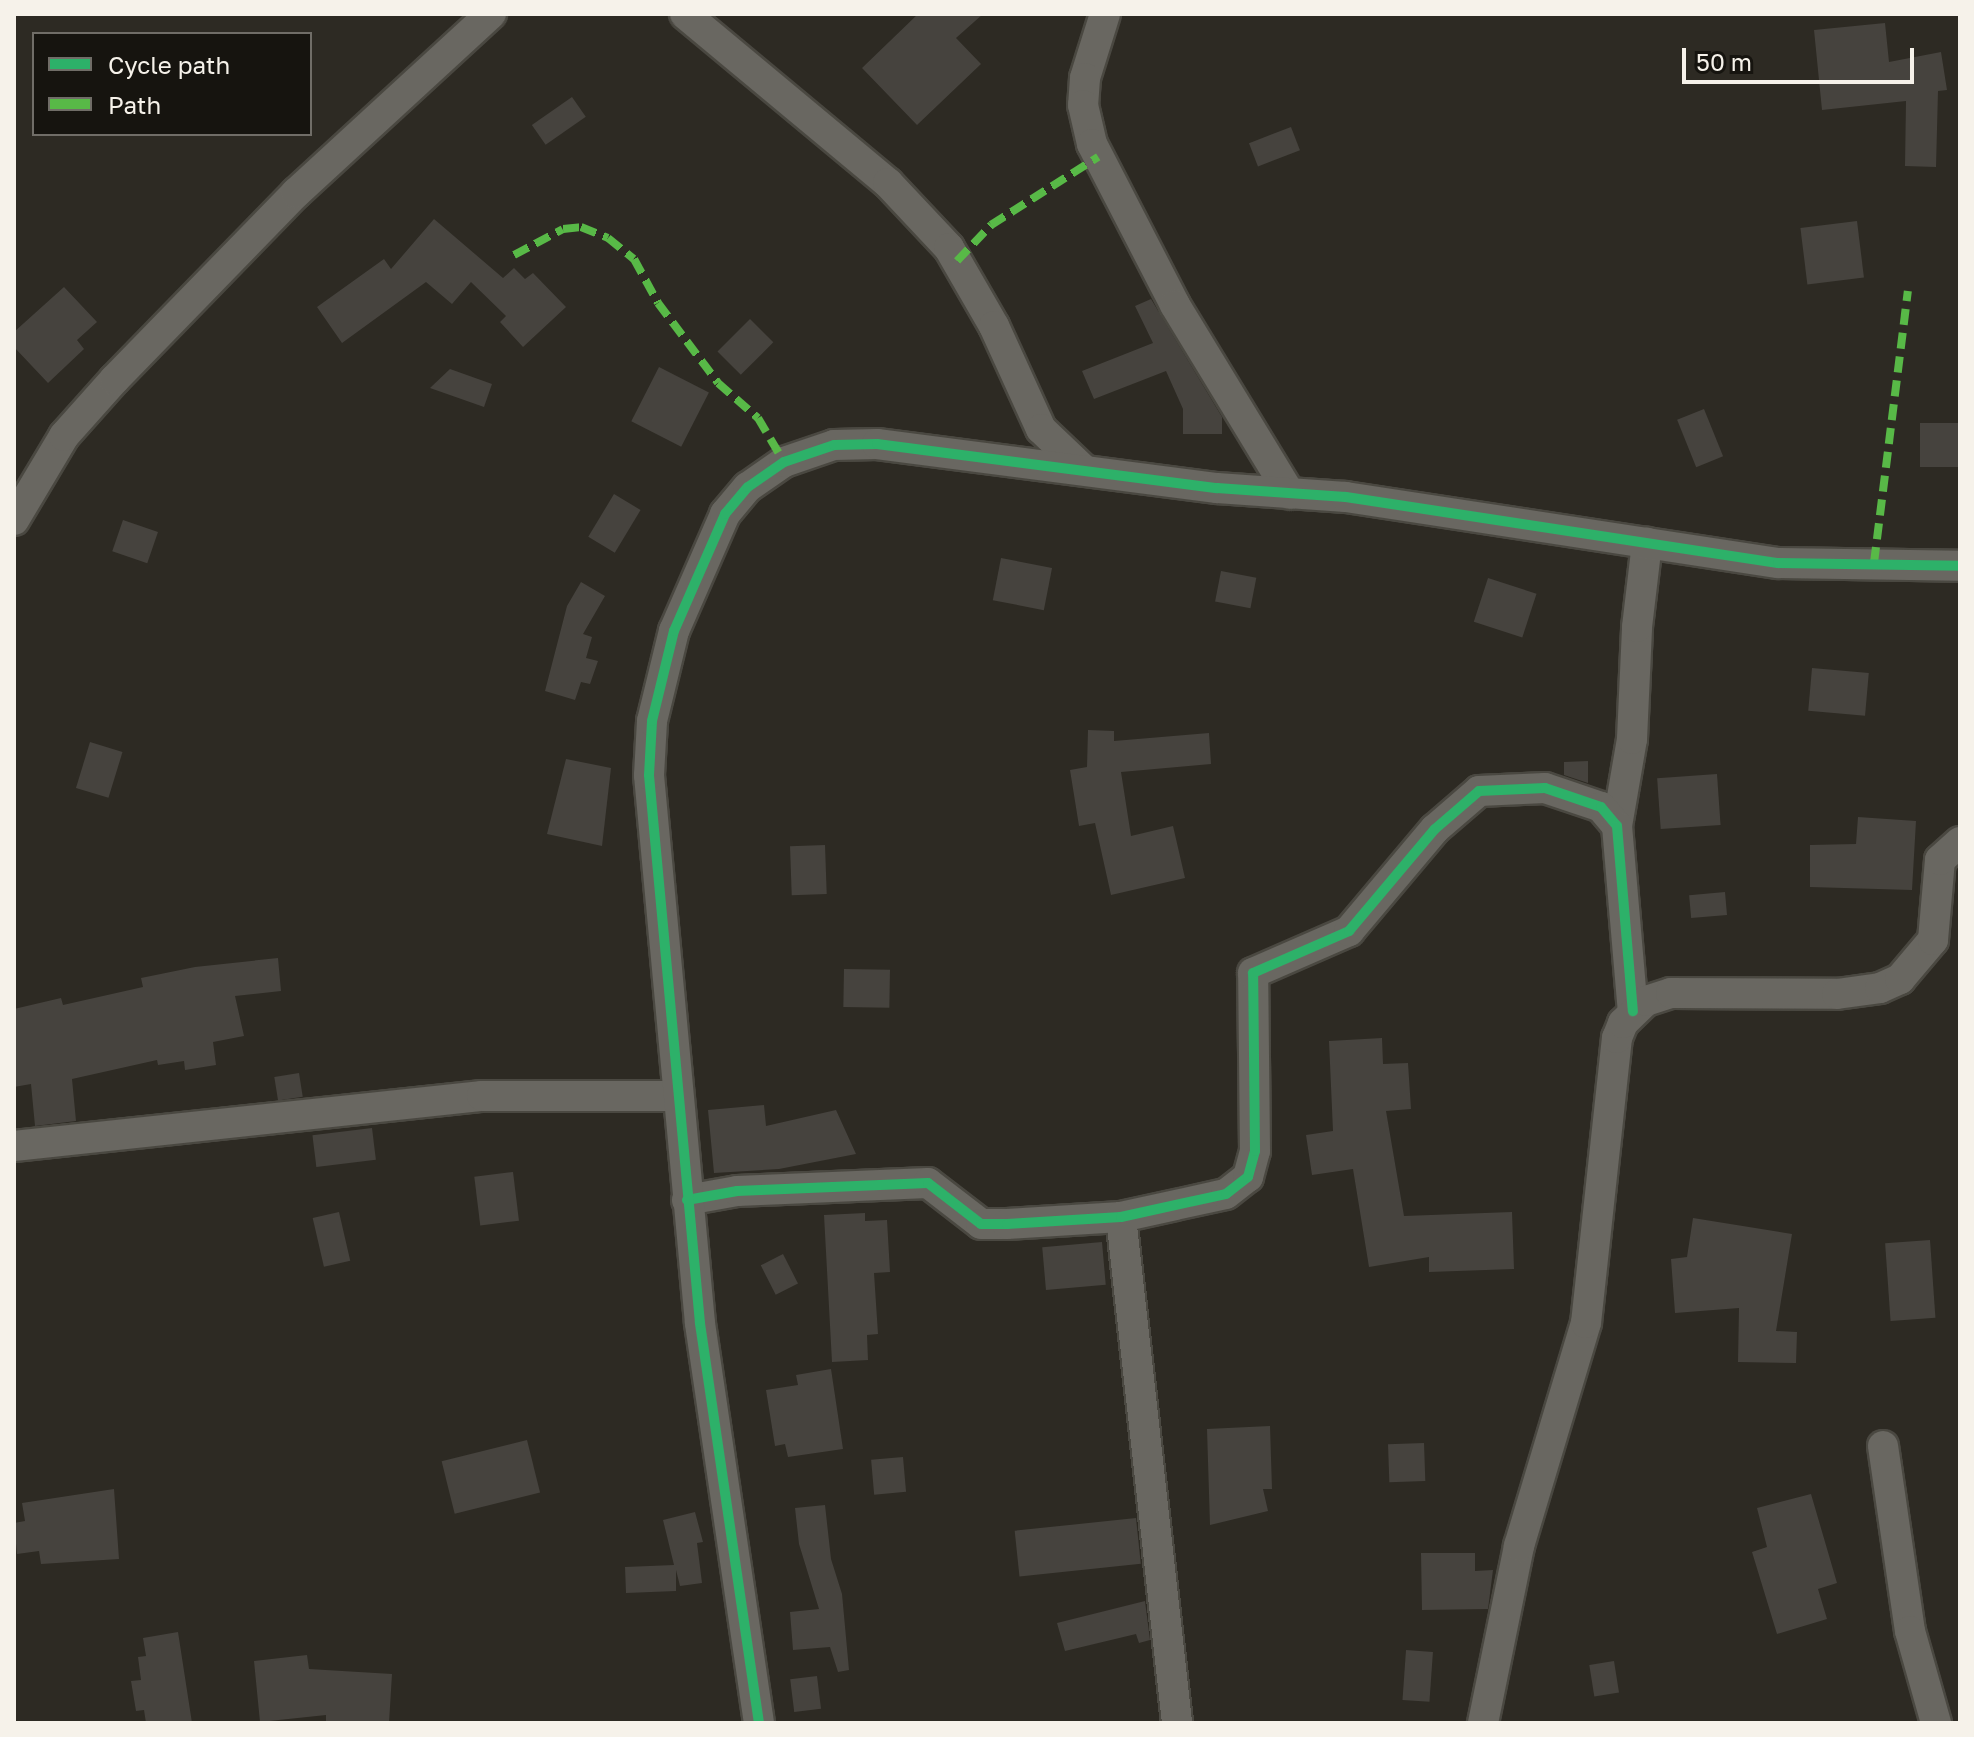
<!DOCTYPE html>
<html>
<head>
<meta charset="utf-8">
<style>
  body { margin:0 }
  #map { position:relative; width:1974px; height:1737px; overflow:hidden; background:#2d2a23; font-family:"Golos Text",sans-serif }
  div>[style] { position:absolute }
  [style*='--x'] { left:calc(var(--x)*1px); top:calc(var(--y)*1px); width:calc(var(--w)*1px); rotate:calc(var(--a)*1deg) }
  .building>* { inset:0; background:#46433e; transform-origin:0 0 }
  .roads { filter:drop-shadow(2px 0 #4a4841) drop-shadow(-2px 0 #4a4841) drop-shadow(0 2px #4a4841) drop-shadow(0 -2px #4a4841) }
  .street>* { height:30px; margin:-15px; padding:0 15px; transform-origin:15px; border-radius:15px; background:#696761 }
  .quiet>* { height:8px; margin-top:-4px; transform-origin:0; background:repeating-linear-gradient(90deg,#58b947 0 16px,transparent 0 24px) }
  .cycleway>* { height:10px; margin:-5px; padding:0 5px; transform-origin:5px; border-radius:5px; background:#2db169 }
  span { translate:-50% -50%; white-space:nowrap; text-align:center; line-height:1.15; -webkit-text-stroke:7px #16140f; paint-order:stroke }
  .frame { position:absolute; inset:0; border:16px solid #f6f2ea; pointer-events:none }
  .legend { position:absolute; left:32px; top:32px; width:280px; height:104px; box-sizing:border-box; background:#16140f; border:2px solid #706d67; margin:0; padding:10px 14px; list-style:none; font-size:24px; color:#f6f2ea }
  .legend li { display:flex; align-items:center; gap:16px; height:40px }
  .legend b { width:40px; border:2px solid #706d67 }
  .scale { position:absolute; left:1682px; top:48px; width:232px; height:36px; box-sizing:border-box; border:4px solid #f6f2ea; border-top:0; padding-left:10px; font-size:24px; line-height:28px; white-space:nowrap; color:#f6f2ea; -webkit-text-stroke:6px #16140f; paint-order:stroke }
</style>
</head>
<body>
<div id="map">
  <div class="building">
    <i style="clip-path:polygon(918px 14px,983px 14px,956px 38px,981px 64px,917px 125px,862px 68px)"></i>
    <i style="clip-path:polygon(1885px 23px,1889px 62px,1941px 52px,1947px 90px,1938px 91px,1936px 167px,1905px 166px,1906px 101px,1822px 110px,1814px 30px)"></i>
    <i style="left:572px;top:97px;width:24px;height:49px;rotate:55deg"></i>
    <i style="left:1291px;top:127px;width:25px;height:45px;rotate:69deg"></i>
    <i style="clip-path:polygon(434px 219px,503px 278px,514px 268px,525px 279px,533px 273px,566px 307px,523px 347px,500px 322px,506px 316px,471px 282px,452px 304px,426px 282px,342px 343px,317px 307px,384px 259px,391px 269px)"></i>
    <i style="left:1857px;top:221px;width:57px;height:57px;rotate:83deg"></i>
    <i style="clip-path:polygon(64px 287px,97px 322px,77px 340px,84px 349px,48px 383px,14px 347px,14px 332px)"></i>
    <i style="clip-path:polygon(1151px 299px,1222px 417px,1222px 434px,1183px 434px,1183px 409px,1166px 371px,1094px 399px,1082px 371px,1153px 343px,1135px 306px)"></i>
    <i style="left:750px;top:319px;width:33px;height:46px;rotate:45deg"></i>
    <i style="left:659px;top:367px;width:56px;height:61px;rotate:27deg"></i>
    <i style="clip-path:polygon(450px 369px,492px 384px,484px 407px,430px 388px)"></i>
    <i style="left:1704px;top:409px;width:51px;height:29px;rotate:68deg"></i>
    <i style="left:1920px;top:423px;width:38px;height:44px"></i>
    <i style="left:614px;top:494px;width:31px;height:50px;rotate:31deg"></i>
    <i style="left:123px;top:520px;width:37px;height:33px;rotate:19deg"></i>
    <i style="left:1001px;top:558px;width:52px;height:43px;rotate:11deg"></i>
    <i style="left:1221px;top:571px;width:36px;height:31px;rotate:11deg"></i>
    <i style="left:1488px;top:578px;width:51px;height:46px;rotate:18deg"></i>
    <i style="clip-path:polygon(581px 582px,605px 596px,583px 634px,592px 637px,586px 658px,598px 661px,590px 684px,581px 682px,575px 700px,545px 691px,567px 606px)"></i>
    <i style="left:1812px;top:668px;width:57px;height:43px;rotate:5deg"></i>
    <i style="clip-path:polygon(1088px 730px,1114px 731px,1114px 741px,1209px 733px,1211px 764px,1121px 772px,1131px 836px,1173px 826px,1185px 878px,1111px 895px,1095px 823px,1079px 826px,1070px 770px,1087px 767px)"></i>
    <i style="left:90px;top:742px;width:34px;height:48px;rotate:17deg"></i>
    <i style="clip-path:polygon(566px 759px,611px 768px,602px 846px,547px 834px)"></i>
    <i style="clip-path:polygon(1588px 761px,1588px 783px,1564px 775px,1564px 762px)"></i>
    <i style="left:1717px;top:774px;width:51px;height:60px;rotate:86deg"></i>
    <i style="clip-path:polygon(1858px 817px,1916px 821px,1912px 890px,1810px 887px,1810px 845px,1856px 844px)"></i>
    <i style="left:825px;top:845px;width:49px;height:35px;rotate:88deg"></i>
    <i style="left:1725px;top:892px;width:23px;height:36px;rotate:85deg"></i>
    <i style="clip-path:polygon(278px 958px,281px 991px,235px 996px,244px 1036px,213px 1042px,216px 1065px,185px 1070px,184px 1061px,158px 1065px,157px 1060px,72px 1079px,76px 1121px,35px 1126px,31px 1084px,14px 1087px,14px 1009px,61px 998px,63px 1005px,143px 987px,141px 978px,195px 967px)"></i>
    <i style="left:844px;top:969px;width:46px;height:38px;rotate:1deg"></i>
    <i style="clip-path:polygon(1382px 1038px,1383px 1064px,1408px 1063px,1411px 1109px,1386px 1111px,1404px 1216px,1512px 1212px,1514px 1269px,1429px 1272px,1429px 1257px,1369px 1267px,1353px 1169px,1312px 1175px,1306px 1135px,1333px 1131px,1329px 1041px)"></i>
    <i style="left:299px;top:1073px;width:24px;height:25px;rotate:81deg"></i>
    <i style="clip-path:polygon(764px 1105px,766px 1126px,836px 1110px,856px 1154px,779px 1169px,714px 1173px,708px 1110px)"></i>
    <i style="left:372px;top:1128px;width:32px;height:60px;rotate:83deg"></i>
    <i style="left:513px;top:1172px;width:49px;height:39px;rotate:83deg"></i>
    <i style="left:339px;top:1212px;width:50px;height:27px;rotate:77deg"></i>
    <i style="clip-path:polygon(865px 1213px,865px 1221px,887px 1220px,890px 1272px,874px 1273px,878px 1334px,867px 1335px,868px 1360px,832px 1362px,824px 1215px)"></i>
    <i style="clip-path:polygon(1693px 1218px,1792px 1234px,1776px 1331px,1797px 1332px,1796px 1363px,1738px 1362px,1739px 1308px,1675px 1313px,1671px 1259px,1687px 1257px)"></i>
    <i style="left:1930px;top:1240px;width:78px;height:45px;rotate:86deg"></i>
    <i style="left:1102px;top:1242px;width:43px;height:60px;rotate:85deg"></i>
    <i style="left:783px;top:1254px;width:33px;height:25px;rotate:63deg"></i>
    <i style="clip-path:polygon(831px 1369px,843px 1449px,788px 1457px,785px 1444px,775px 1446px,766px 1390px,798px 1385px,796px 1375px)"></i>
    <i style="clip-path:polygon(1270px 1426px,1272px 1489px,1263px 1489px,1268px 1511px,1210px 1525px,1207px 1429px)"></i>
    <i style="left:527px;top:1440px;width:54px;height:88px;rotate:76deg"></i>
    <i style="left:1424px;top:1443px;width:38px;height:36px;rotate:88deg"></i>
    <i style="left:903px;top:1457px;width:35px;height:32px;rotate:85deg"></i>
    <i style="clip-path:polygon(114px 1489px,119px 1559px,41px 1564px,39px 1551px,17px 1554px,14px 1523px,25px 1521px,22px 1503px)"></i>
    <i style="clip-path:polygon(1811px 1494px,1837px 1583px,1818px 1589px,1827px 1619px,1777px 1634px,1752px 1552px,1767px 1547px,1757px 1508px)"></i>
    <i style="clip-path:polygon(825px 1505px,831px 1559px,842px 1594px,849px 1670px,838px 1672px,830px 1647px,793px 1650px,790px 1612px,819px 1609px,799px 1544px,795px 1508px)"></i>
    <i style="clip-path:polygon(695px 1512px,703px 1542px,697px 1543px,702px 1583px,680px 1586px,676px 1570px,676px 1591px,626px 1593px,625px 1567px,674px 1565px,663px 1520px)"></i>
    <i style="left:1136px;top:1518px;width:46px;height:122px;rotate:84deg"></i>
    <i style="clip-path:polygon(1421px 1553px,1475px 1553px,1475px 1571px,1493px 1570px,1488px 1609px,1422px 1610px)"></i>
    <i style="clip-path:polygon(1145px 1601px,1150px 1640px,1139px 1643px,1136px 1634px,1065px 1651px,1057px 1623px)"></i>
    <i style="clip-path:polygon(178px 1632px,192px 1723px,146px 1723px,144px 1710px,136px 1711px,131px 1681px,141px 1680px,138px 1657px,146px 1656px,143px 1638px)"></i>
    <i style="left:1406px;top:1650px;width:27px;height:50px;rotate:4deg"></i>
    <i style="clip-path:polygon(307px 1655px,309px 1669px,392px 1674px,389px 1723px,326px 1723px,326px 1715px,260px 1722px,254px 1661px)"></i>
    <i style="left:1614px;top:1661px;width:32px;height:25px;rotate:81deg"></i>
    <i style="left:817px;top:1676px;width:33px;height:27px;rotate:83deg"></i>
  </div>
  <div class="roads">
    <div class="street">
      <i style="--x:685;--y:14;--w:264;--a:39.8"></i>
      <i style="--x:888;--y:183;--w:89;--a:46.8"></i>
      <i style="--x:949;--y:248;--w:90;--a:60"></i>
      <i style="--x:994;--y:326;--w:113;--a:65.5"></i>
      <i style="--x:1041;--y:429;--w:57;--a:43.6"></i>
      <i style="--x:1105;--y:14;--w:67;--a:107.4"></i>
      <i style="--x:1085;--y:78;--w:27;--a:94"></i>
      <i style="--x:1083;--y:105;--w:40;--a:77"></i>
      <i style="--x:1092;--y:144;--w:181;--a:62.7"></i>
      <i style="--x:1175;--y:305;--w:221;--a:58.7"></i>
      <i style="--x:14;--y:520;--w:98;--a:-59.2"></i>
      <i style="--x:64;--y:436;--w:76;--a:-48.2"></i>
      <i style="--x:115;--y:379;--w:260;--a:-45.8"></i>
      <i style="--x:296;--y:193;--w:265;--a:-42.6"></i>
      <i style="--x:1617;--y:826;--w:88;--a:-80.2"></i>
      <i style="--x:1632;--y:739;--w:112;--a:-87.4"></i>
      <i style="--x:1637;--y:627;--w:85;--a:-83.2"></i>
      <i style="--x:14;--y:1146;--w:471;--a:-6.1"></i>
      <i style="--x:482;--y:1096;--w:194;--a:0"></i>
      <i style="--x:687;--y:1200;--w:51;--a:-10.2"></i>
      <i style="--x:737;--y:1191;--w:191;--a:-2.4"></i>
      <i style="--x:928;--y:1183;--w:67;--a:37.7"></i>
      <i style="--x:981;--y:1224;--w:26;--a:0"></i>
      <i style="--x:1007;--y:1224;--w:114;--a:-3.5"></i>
      <i style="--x:1121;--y:1217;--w:107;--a:-12.4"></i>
      <i style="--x:1226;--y:1194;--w:28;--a:-38"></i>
      <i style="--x:1248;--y:1177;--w:27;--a:-75"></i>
      <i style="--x:1255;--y:1151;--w:178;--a:-90.6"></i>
      <i style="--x:1253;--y:973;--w:105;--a:-23.6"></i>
      <i style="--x:1349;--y:931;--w:133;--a:-49.9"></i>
      <i style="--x:1435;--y:829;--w:58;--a:-40.8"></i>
      <i style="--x:1479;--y:791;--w:66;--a:-2.6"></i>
      <i style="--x:1545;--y:788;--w:59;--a:18.7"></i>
      <i style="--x:1601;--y:807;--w:25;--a:50"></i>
      <i style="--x:1617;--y:826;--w:186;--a:85.1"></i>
      <i style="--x:1121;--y:1217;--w:509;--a:83.68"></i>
      <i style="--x:1883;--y:1446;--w:187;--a:81.7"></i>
      <i style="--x:1910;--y:1631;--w:96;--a:74.2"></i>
      <i style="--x:759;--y:1723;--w:404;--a:-98.4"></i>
      <i style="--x:700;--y:1323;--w:550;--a:-95.32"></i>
      <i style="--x:649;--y:775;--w:54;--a:-86.8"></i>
      <i style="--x:652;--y:721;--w:93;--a:-76.3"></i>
      <i style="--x:674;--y:631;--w:128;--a:-66.4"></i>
      <i style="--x:725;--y:514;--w:35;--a:-50"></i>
      <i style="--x:748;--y:487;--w:44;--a:-34.8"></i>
      <i style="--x:784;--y:462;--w:53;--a:-18.8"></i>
      <i style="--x:834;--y:445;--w:43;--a:-1.3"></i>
      <i style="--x:877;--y:444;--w:343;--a:7.4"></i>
      <i style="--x:1217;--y:488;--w:129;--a:4"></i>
      <i style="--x:1346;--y:497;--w:437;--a:8.7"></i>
      <i style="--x:1778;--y:563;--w:182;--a:0.9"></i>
      <i style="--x:1483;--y:1723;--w:181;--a:-78.5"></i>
      <i style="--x:1519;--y:1546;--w:233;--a:-73.3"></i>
      <i style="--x:1586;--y:1323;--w:287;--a:-83.8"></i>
      <i style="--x:1617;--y:1038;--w:16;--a:-68"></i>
      <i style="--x:1623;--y:1023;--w:32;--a:-44"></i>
      <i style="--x:1646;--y:1001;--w:26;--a:-18"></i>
      <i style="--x:1671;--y:993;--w:166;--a:0.3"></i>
      <i style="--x:1837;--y:994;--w:43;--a:-7.9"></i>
      <i style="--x:1880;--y:988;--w:22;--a:-24"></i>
      <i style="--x:1900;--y:979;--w:51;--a:-49.8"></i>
      <i style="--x:1933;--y:940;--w:80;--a:-85"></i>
      <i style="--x:1940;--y:860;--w:27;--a:-42"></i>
    </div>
  </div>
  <div class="quiet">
    <i style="--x:514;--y:255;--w:55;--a:-28"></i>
    <i style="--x:563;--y:229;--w:18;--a:-6"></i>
    <i style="--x:581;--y:227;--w:29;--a:22"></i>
    <i style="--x:608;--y:238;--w:33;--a:39"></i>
    <i style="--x:634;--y:259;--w:50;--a:61.4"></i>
    <i style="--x:658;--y:303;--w:100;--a:53.1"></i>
    <i style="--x:718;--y:383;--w:53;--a:41.2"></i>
    <i style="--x:758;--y:418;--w:51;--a:59.4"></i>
    <i style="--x:957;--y:261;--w:50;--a:-46.6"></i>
    <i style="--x:991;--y:225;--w:127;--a:-32.4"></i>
    <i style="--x:1874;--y:563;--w:274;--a:-82.9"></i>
  </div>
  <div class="cycleway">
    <i style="--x:687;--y:1200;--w:51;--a:-10.2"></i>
    <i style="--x:737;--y:1191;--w:191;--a:-2.4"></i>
    <i style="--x:928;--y:1183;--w:67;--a:37.7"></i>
    <i style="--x:981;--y:1224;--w:26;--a:0"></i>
    <i style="--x:1007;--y:1224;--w:114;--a:-3.5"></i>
    <i style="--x:1121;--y:1217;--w:107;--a:-12.4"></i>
    <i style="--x:1226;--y:1194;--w:28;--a:-38"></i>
    <i style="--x:1248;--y:1177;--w:27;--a:-75"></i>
    <i style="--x:1255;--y:1151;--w:178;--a:-90.6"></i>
    <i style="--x:1253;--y:973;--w:105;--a:-23.6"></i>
    <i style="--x:1349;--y:931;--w:133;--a:-49.9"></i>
    <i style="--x:1435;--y:829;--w:58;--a:-40.8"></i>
    <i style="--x:1479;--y:791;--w:66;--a:-2.6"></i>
    <i style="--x:1545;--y:788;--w:59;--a:18.7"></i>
    <i style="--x:1601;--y:807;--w:25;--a:50"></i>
    <i style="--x:1617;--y:826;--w:186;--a:85.1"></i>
    <i style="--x:759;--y:1723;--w:404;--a:-98.4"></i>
    <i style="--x:700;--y:1323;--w:550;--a:-95.32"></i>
    <i style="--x:649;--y:775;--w:54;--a:-86.8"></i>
    <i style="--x:652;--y:721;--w:93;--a:-76.3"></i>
    <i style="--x:674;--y:631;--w:128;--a:-66.4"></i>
    <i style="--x:725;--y:514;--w:35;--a:-50"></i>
    <i style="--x:748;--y:487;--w:44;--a:-34.8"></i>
    <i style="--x:784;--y:462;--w:53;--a:-18.8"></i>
    <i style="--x:834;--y:445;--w:43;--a:-1.3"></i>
    <i style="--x:877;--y:444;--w:343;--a:7.4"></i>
    <i style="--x:1217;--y:488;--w:129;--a:4"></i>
    <i style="--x:1346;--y:497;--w:437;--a:8.7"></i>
    <i style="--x:1778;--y:563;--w:182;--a:0.9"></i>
  </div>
  <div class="frame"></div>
  <ul class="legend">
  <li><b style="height:10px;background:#2db169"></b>Cycle path</li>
  <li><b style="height:10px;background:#58b947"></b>Path</li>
  </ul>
  <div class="scale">50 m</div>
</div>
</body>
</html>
